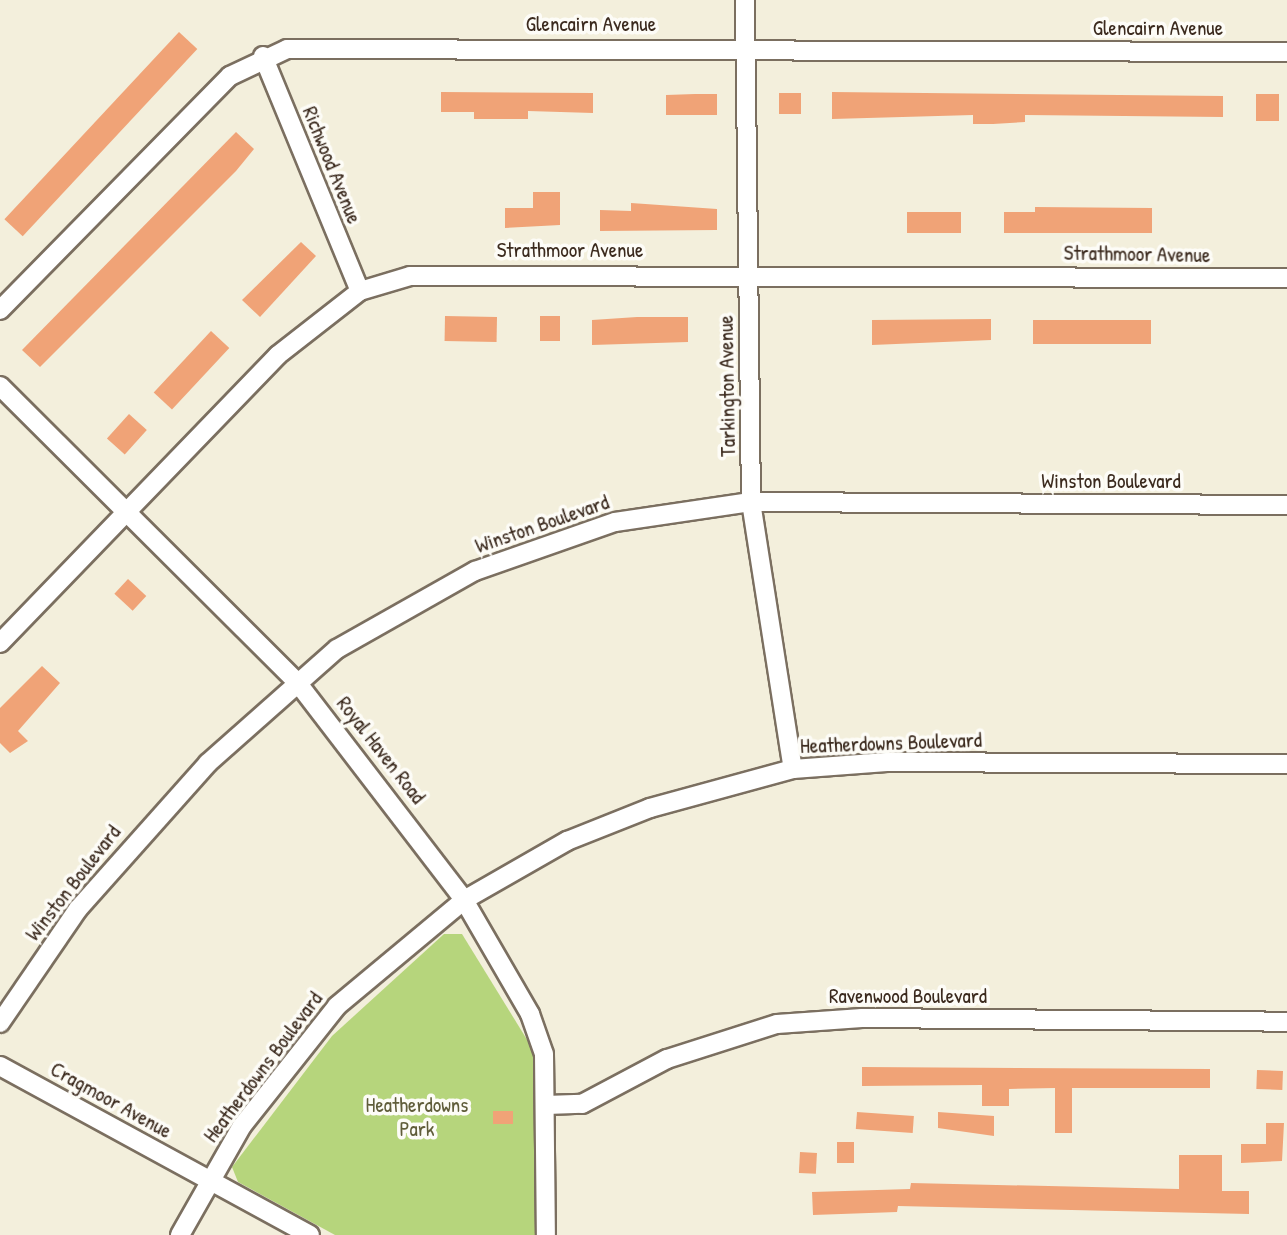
<!DOCTYPE html>
<html>
<head>
<meta charset="utf-8">
<style>
  body { margin:0 }
  #map { position:relative; width:1287px; height:1235px; overflow:hidden; background:#f3efdc; font-family:"Patrick Hand",sans-serif }
  div>[style] { position:absolute }
  [style*='--x'] { left:calc(var(--x)*1px); top:calc(var(--y)*1px); width:calc(var(--w)*1px); rotate:calc(var(--a)*1deg) }
  .green>* { inset:0; background:#b6d57c }
  .building>* { inset:0; background:#f0a377; transform-origin:0 0 }
  .roads { filter:drop-shadow(2px 0 #7b6f60) drop-shadow(-2px 0 #7b6f60) drop-shadow(0 2px #7b6f60) drop-shadow(0 -2px #7b6f60) }
  .minor>* { height:18px; margin:-9px; padding:0 9px; transform-origin:9px; border-radius:9px; background:#fff }
  span { translate:-50% -50%; white-space:nowrap; text-align:center; line-height:1.15; -webkit-text-stroke:7px #fdfcf7; paint-order:stroke }
  .street-label { font-size:21px; color:#3b2a1e }
  .park-label { font-size:21px; color:#605d3a }
</style>
</head>
<body>
<div id="map">
  <div class="green">
    <i style="clip-path:polygon(444px 934px,462px 934px,534px 1051px,535px 1235px,335px 1235px,238px 1182px,232px 1167px,332px 1036px)"></i>
  </div>
  <div class="building">
    <i style="left:179px;top:32px;width:25px;height:256px;rotate:43deg"></i>
    <i style="clip-path:polygon(441px 92px,593px 93px,593px 113px,528px 111px,528px 119px,474px 119px,474px 112px,441px 112px)"></i>
    <i style="clip-path:polygon(832px 92px,1223px 96px,1223px 117px,1025px 115px,1025px 122px,993px 124px,973px 124px,973px 115px,832px 119px)"></i>
    <i style="left:779px;top:93px;width:22px;height:21px"></i>
    <i style="clip-path:polygon(695px 94px,717px 94px,717px 115px,666px 115px,666px 95px)"></i>
    <i style="left:1256px;top:94px;width:23px;height:27px"></i>
    <i style="clip-path:polygon(236px 132px,254px 149px,236px 171px,40px 367px,22px 350px)"></i>
    <i style="clip-path:polygon(533px 192px,560px 192px,560px 225px,505px 228px,505px 208px,533px 208px)"></i>
    <i style="clip-path:polygon(631px 203px,717px 209px,717px 230px,600px 231px,600px 210px,631px 211px)"></i>
    <i style="clip-path:polygon(1035px 207px,1152px 208px,1152px 233px,1004px 233px,1004px 212px,1035px 212px)"></i>
    <i style="left:907px;top:212px;width:54px;height:21px"></i>
    <i style="clip-path:polygon(301px 242px,316px 256px,260px 317px,242px 300px)"></i>
    <i style="left:445px;top:316px;width:52px;height:25px;rotate:1deg"></i>
    <i style="left:540px;top:316px;width:20px;height:25px"></i>
    <i style="clip-path:polygon(637px 317px,688px 317px,688px 342px,592px 345px,592px 320px)"></i>
    <i style="clip-path:polygon(991px 319px,991px 340px,872px 345px,872px 320px)"></i>
    <i style="left:1033px;top:320px;width:118px;height:24px"></i>
    <i style="left:211px;top:331px;width:25px;height:84px;rotate:43deg"></i>
    <i style="left:129px;top:414px;width:24px;height:33px;rotate:42deg"></i>
    <i style="left:128px;top:579px;width:25px;height:20px;rotate:43deg"></i>
    <i style="clip-path:polygon(42px 666px,60px 683px,18px 731px,28px 741px,10px 753px,0 743px,0 708px)"></i>
    <i style="clip-path:polygon(862px 1067px,1210px 1069px,1210px 1088px,1072px 1088px,1072px 1133px,1055px 1133px,1055px 1088px,1009px 1089px,1009px 1106px,982px 1106px,982px 1085px,862px 1086px)"></i>
    <i style="left:1257px;top:1070px;width:26px;height:19px;rotate:2deg"></i>
    <i style="left:493px;top:1111px;width:20px;height:13px"></i>
    <i style="left:857px;top:1112px;width:57px;height:17px;rotate:4deg"></i>
    <i style="clip-path:polygon(938px 1112px,994px 1116px,994px 1136px,938px 1128px)"></i>
    <i style="clip-path:polygon(1266px 1123px,1284px 1123px,1282px 1161px,1241px 1163px,1241px 1144px,1266px 1144px)"></i>
    <i style="left:837px;top:1142px;width:17px;height:21px"></i>
    <i style="left:800px;top:1152px;width:17px;height:21px;rotate:3deg"></i>
    <i style="clip-path:polygon(1179px 1155px,1222px 1155px,1222px 1191px,1249px 1191px,1249px 1214px,898px 1206px,897px 1212px,813px 1215px,812px 1192px,910px 1189px,911px 1183px,1179px 1189px)"></i>
  </div>
  <div class="roads">
    <div class="minor">
      <i style="--x:745;--y:0;--w:502;--a:89.32"></i>
      <i style="--x:751;--y:502;--w:270;--a:81.1"></i>
      <i style="--x:263;--y:56;--w:254;--a:67.6"></i>
      <i style="--x:0;--y:310;--w:328;--a:-45.5"></i>
      <i style="--x:230;--y:76;--w:63;--a:-25.3"></i>
      <i style="--x:287;--y:49;--w:1000;--a:0.17"></i>
      <i style="--x:0;--y:386;--w:419;--a:44.9"></i>
      <i style="--x:297;--y:682;--w:275;--a:52.5"></i>
      <i style="--x:464;--y:900;--w:132;--a:59.9"></i>
      <i style="--x:530;--y:1014;--w:42;--a:70.7"></i>
      <i style="--x:544;--y:1054;--w:181;--a:89.4"></i>
      <i style="--x:0;--y:643;--w:400;--a:-46"></i>
      <i style="--x:278;--y:355;--w:104;--a:-38"></i>
      <i style="--x:360;--y:291;--w:52;--a:-16.7"></i>
      <i style="--x:410;--y:276;--w:877;--a:0.13"></i>
      <i style="--x:0;--y:1023;--w:138;--a:-55.6"></i>
      <i style="--x:78;--y:909;--w:195;--a:-48.3"></i>
      <i style="--x:208;--y:763;--w:172;--a:-41.5"></i>
      <i style="--x:337;--y:649;--w:159;--a:-29.5"></i>
      <i style="--x:475;--y:571;--w:148;--a:-19.3"></i>
      <i style="--x:615;--y:522;--w:137;--a:-8.4"></i>
      <i style="--x:751;--y:502;--w:536;--a:0.32"></i>
      <i style="--x:0;--y:1066;--w:353;--a:28.6"></i>
      <i style="--x:546;--y:1105;--w:36;--a:-2"></i>
      <i style="--x:582;--y:1104;--w:96;--a:-27.9"></i>
      <i style="--x:667;--y:1059;--w:115;--a:-17.7"></i>
      <i style="--x:777;--y:1024;--w:85;--a:-4"></i>
      <i style="--x:862;--y:1018;--w:425;--a:0.5"></i>
      <i style="--x:180;--y:1235;--w:125;--a:-60.4"></i>
      <i style="--x:242;--y:1126;--w:153;--a:-51.6"></i>
      <i style="--x:337;--y:1006;--w:165;--a:-39.8"></i>
      <i style="--x:464;--y:900;--w:119;--a:-29.8"></i>
      <i style="--x:567;--y:841;--w:89;--a:-21.7"></i>
      <i style="--x:650;--y:808;--w:148;--a:-15.3"></i>
      <i style="--x:793;--y:769;--w:94;--a:-4.3"></i>
      <i style="--x:887;--y:762;--w:400;--a:0.3"></i>
    </div>
  </div>
  <div class="street-label">
    <span style="left:591px;top:24px">Glencairn Avenue</span>
    <span style="left:1158px;top:28px">Glencairn Avenue</span>
    <span style="left:332px;top:165px;rotate:68deg">Richwood Avenue</span>
    <span style="left:570px;top:250px">Strathmoor Avenue</span>
    <span style="left:1137px;top:254px;rotate:1deg">Strathmoor Avenue</span>
    <span style="left:727px;top:386px;rotate:-91deg">Tarkington Avenue</span>
    <span style="left:1111px;top:481px">Winston Boulevard</span>
    <span style="left:542px;top:524px;rotate:-19deg">Winston Boulevard</span>
    <span style="left:891px;top:743px;rotate:-2deg">Heatherdowns Boulevard</span>
    <span style="left:381px;top:750px;rotate:52deg">Royal Haven Road</span>
    <span style="left:73px;top:883px;rotate:-52deg">Winston Boulevard</span>
    <span style="left:908px;top:996px">Ravenwood Boulevard</span>
    <span style="left:263px;top:1067px;rotate:-53deg">Heatherdowns Boulevard</span>
    <span style="left:111px;top:1100px;rotate:29deg">Cragmoor Avenue</span>
  </div>
  <div class="park-label">
    <span style="left:417px;top:1117px">Heatherdowns<br>Park</span>
  </div>
</div>
</body>
</html>
